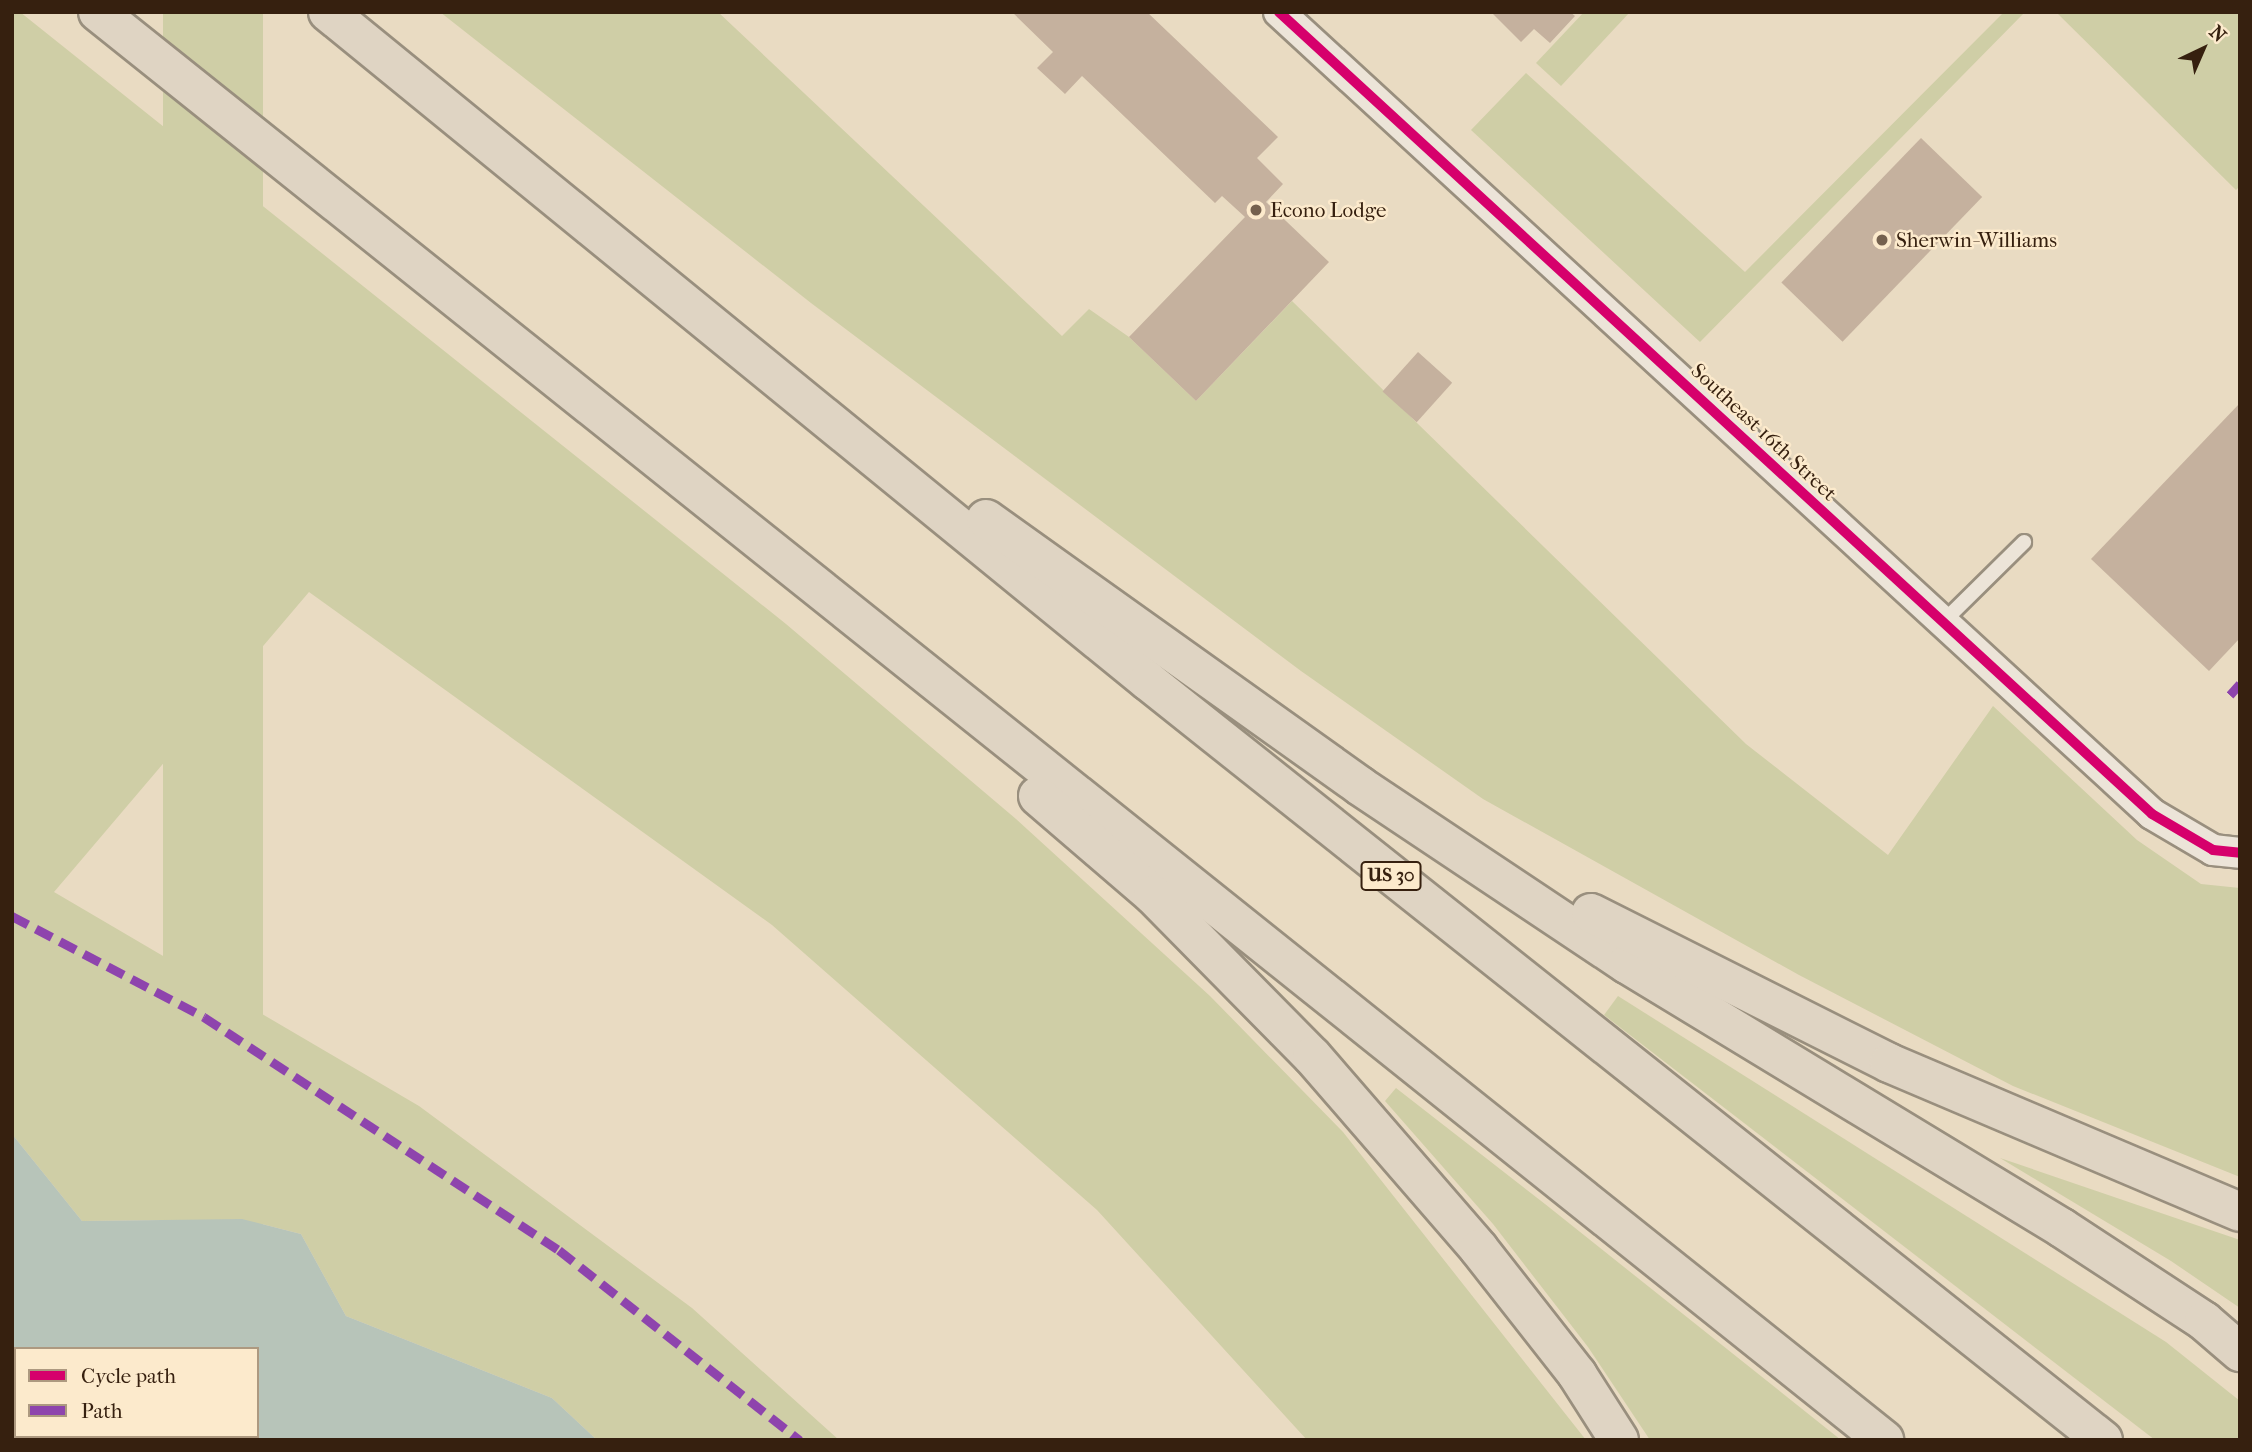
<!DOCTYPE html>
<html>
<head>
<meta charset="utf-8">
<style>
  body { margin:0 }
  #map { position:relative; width:2252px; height:1452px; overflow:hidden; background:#e9dbc2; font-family:"IM FELL French Canon",serif }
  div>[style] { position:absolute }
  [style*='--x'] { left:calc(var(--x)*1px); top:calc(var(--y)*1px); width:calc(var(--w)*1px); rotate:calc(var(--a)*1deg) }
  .green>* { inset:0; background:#cfcea6; transform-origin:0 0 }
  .water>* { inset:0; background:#b7c4b9 }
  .building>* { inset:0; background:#c5b19e; transform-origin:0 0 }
  .roads { filter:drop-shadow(2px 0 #998f7e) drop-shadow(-2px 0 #998f7e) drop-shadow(0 2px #998f7e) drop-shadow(0 -2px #998f7e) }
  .service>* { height:14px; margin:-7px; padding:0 7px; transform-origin:7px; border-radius:7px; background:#ece4d8 }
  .minor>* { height:30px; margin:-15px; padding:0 15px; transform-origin:15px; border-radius:15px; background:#ece4d8 }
  .motorway>* { height:38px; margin:-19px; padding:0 19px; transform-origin:19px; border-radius:19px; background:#dfd4c3 }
  .quiet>* { height:9px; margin-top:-4.5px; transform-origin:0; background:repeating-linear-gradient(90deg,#8e44ad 0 18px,transparent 0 27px) }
  .cycleway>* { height:10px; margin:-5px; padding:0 5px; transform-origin:5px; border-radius:5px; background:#d6006c }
  .dots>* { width:19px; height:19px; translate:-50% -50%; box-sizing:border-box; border:4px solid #fceacc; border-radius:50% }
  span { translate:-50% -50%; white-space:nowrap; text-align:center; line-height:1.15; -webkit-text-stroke:5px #fceacc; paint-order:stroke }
  .shield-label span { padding:2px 5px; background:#fceacc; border:2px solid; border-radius:5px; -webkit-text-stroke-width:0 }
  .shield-label { font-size:19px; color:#36200f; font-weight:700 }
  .poi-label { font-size:21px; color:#36200f }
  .left { translate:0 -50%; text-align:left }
  .street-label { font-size:21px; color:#36200f }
  .frame { position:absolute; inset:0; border:14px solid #36200f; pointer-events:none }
  .legend { position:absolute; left:14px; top:1347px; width:245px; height:91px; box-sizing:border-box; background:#fceacc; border:2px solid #ad9980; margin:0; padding:9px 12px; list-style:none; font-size:21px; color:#36200f }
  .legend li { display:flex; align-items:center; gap:14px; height:35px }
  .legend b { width:35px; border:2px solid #ad9980 }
  .north { position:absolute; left:2168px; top:14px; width:70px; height:70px; -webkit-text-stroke:5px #fceacc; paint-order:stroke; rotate:44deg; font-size:19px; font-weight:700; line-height:28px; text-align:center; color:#36200f }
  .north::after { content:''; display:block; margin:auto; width:24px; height:32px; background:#36200f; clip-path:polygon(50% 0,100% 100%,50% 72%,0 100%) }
</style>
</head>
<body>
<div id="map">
  <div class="green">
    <i style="clip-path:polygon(12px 12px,20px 12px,786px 624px,1016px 819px,1210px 996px,1343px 1132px,1586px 1440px,1307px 1440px,1097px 1210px,772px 925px,309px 592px,54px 892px,419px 1106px,692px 1308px,839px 1440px,597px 1440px,552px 1398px,346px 1316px,301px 1234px,242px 1219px,82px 1221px,12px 1134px)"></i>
    <i style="left:163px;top:12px;width:100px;height:2291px"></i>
    <i style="clip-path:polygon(440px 12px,718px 12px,1062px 336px,1089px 309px,1129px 337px,1196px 401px,1292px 301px,1746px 744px,1888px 855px,1993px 706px,2137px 840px,2201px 884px,2240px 888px,2240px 1177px,2013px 1086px,1799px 975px,1483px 799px,1301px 671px,811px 303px)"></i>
    <i style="clip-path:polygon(1584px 12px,1630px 12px,1561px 86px,1536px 63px)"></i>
    <i style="clip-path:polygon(2004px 12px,2025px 12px,1700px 342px,1471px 130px,1526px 73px,1745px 272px)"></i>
    <i style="clip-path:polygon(2056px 12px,2240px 12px,2240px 186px,2236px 190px)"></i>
    <i style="clip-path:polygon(1618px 996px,2166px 1342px,2240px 1401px,2240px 1440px,2155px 1440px,1604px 1015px)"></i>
    <i style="clip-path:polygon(1396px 1088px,1545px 1204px,1841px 1440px,1650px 1440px,1588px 1347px,1493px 1224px,1385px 1101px)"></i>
    <i style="clip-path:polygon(2000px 1158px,2240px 1240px,2240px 1308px,2171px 1261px)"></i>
  </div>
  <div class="water">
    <i style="clip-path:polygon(evenodd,12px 1134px,82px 1221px,242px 1219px,301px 1234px,346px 1316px,552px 1398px,597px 1440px,12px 1440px,12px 1134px,16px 1349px,257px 1349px,257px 1436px,16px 1436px,16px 1349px)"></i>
  </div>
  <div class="building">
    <i style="clip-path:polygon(1012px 12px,1147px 12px,1278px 137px,1257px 158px,1283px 184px,1266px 202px,1329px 262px,1196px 401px,1129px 337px,1245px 217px,1222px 196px,1215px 203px,1082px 76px,1065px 94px,1037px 68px,1053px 52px)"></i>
    <i style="clip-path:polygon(1491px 12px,1570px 12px,1575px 16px,1550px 43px,1534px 29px,1521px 42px)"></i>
    <i style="left:1921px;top:138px;width:85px;height:201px;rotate:44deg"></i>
    <i style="left:1418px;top:352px;width:46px;height:53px;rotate:42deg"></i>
    <i style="clip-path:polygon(2240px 403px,2240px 638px,2209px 671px,2091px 559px)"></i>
  </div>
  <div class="roads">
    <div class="service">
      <i style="--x:1943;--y:622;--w:114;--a:-44.6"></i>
    </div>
    <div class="minor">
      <i style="--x:1279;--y:12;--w:1185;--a:42.57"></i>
      <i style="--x:2152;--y:814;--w:71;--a:30.5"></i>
      <i style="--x:2213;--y:850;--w:27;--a:6"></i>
    </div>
    <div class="motorway">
      <i style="--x:98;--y:12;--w:2287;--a:38.64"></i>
      <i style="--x:328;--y:12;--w:1058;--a:39.21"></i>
      <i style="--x:1148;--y:681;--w:1220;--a:38.48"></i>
      <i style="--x:986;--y:519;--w:460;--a:35.5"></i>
      <i style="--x:1360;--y:786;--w:321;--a:33.7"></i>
      <i style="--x:1627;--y:964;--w:509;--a:31.25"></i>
      <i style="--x:2062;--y:1228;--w:170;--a:33.2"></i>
      <i style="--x:2204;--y:1321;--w:48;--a:40.7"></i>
      <i style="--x:1038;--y:796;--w:152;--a:40.7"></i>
      <i style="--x:1153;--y:895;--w:226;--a:45.4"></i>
      <i style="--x:1312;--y:1056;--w:255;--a:49.1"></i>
      <i style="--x:1479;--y:1249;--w:159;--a:51.9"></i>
      <i style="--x:1577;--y:1374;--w:78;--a:57.5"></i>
      <i style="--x:1591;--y:913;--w:334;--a:26.7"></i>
      <i style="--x:1889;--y:1063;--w:381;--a:23"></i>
    </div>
  </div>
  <div class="quiet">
    <i style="--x:2230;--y:695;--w:15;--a:-48"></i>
    <i style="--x:12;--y:916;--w:217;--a:27.7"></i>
    <i style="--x:204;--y:1017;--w:425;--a:33.3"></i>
    <i style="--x:559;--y:1250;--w:307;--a:38.3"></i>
  </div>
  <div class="cycleway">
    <i style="--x:1279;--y:12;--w:1185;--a:42.57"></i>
    <i style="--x:2152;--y:814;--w:71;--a:30.5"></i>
    <i style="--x:2213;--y:850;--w:27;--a:6"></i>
  </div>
  <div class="dots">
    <i style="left:1256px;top:210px;background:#75614e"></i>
    <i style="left:1882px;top:240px;background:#75614e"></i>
  </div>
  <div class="shield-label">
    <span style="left:1391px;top:876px">US 30</span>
  </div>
  <div class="poi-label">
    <span class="left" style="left:1270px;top:210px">Econo Lodge</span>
    <span class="left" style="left:1896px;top:240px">Sherwin-Williams</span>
  </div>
  <div class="street-label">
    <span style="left:1764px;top:432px;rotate:43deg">Southeast 16th Street</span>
  </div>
  <div class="frame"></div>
  <ul class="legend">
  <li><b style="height:9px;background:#d6006c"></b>Cycle path</li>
  <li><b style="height:9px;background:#8e44ad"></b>Path</li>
  </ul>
  <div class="north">N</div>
</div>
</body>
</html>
